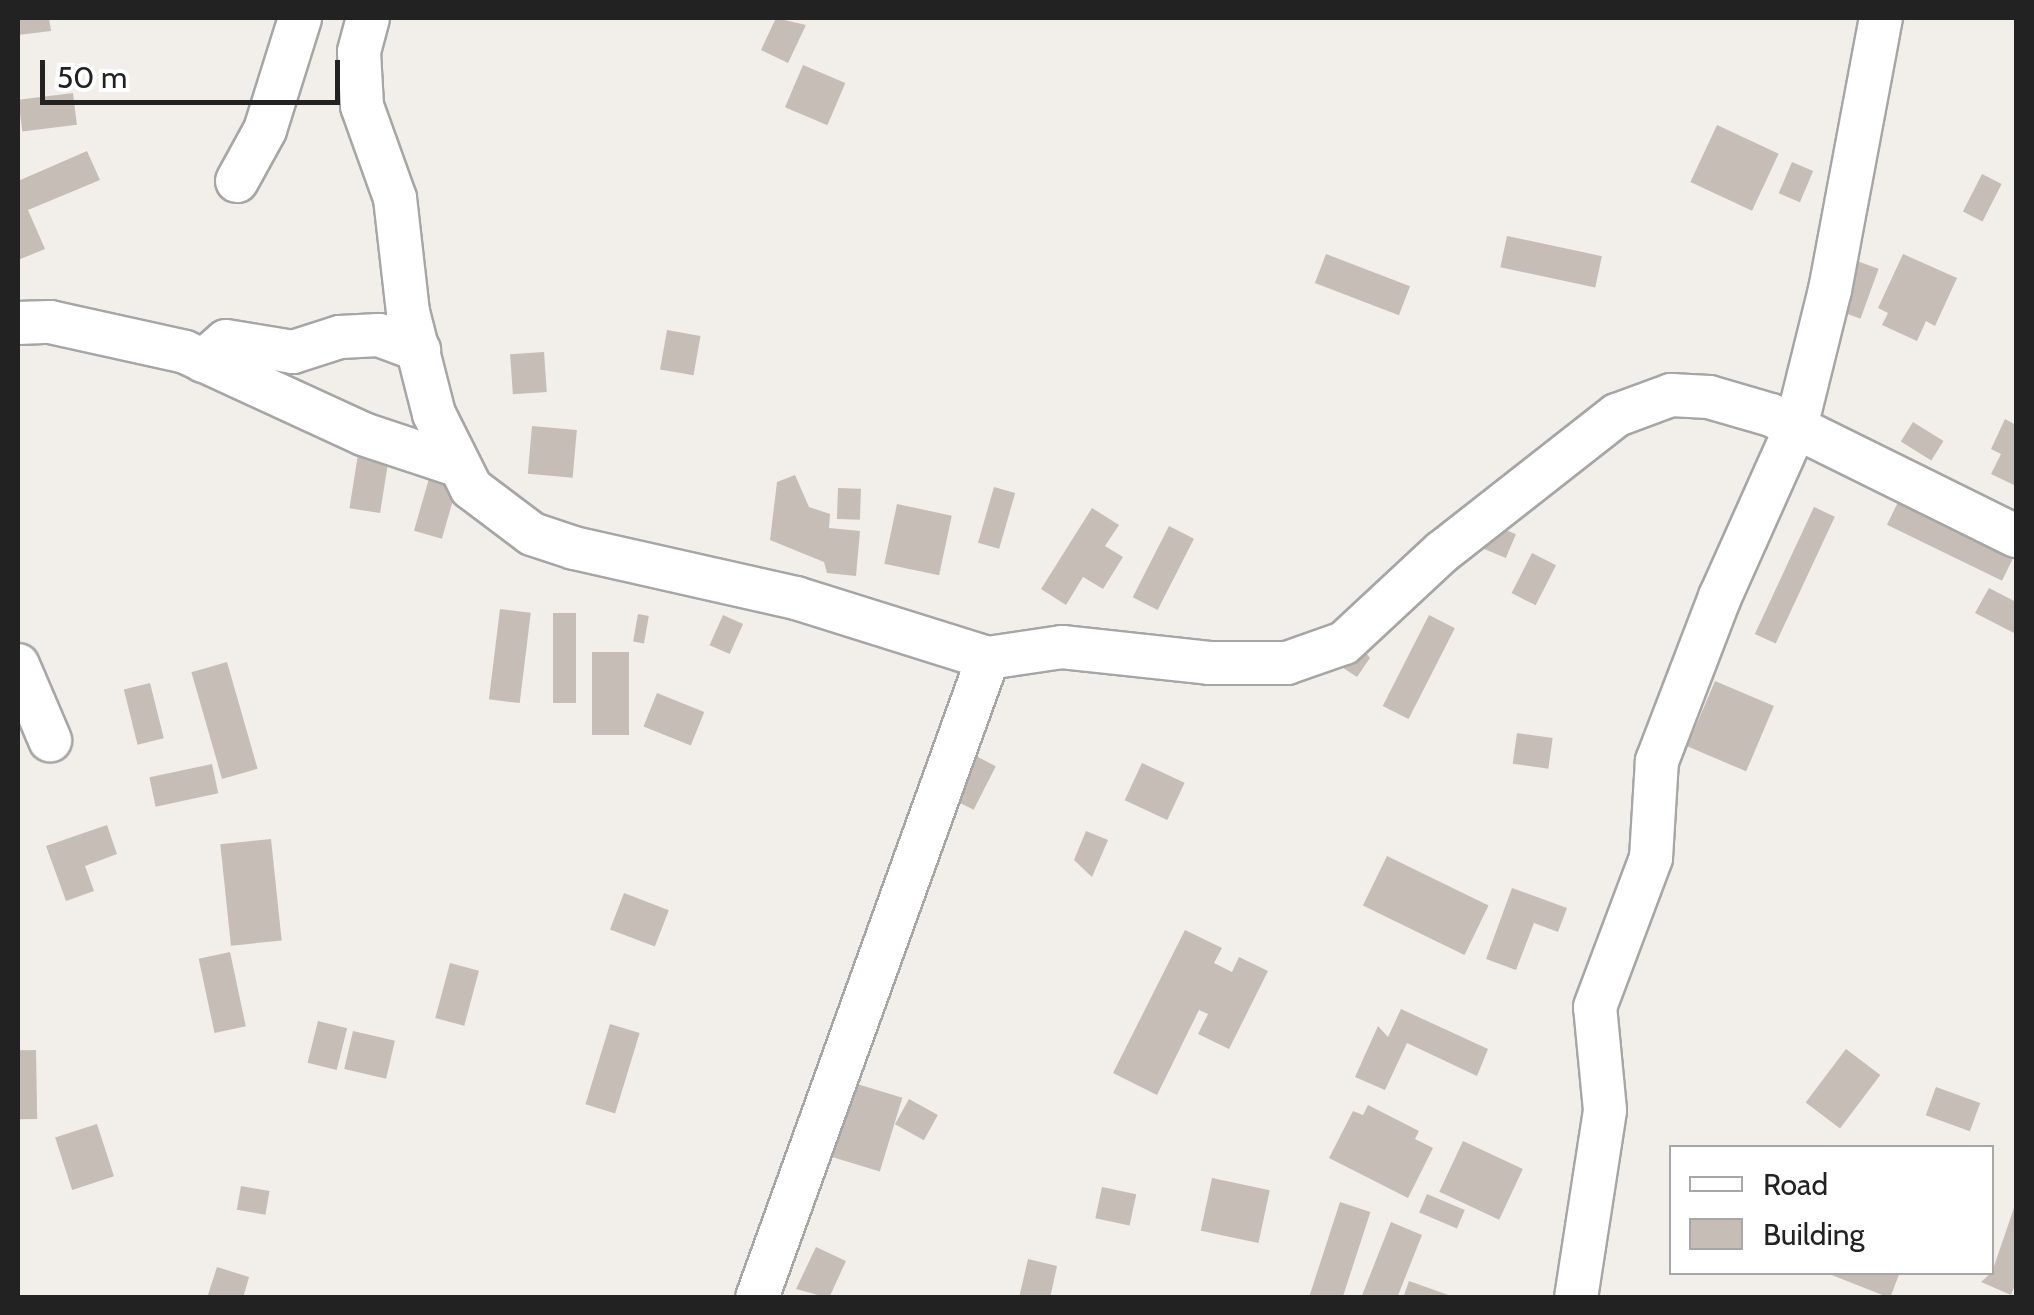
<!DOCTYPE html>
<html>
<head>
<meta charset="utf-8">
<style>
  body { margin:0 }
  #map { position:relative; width:2034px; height:1315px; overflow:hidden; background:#f2eee9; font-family:Cabin,sans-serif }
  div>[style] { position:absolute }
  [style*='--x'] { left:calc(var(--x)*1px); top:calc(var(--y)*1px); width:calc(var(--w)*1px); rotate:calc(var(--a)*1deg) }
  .building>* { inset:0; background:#c7bdb7; transform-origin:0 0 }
  .roads { filter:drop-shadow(2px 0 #a6a6a6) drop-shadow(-2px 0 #a6a6a6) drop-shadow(0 2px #a6a6a6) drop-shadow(0 -2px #a6a6a6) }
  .street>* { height:42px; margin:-21px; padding:0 21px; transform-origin:21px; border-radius:21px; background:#fff }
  span { translate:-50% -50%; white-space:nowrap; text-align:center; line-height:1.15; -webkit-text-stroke:8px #fff; paint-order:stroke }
  .frame { position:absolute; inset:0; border:20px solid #222; pointer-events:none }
  .legend { position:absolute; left:1669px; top:1145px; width:325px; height:130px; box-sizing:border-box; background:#fff; border:2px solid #a7a7a7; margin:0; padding:12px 18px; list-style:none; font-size:30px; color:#222 }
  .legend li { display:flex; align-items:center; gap:20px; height:50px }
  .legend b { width:50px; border:2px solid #a7a7a7 }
  .scale { position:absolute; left:40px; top:60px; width:300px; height:45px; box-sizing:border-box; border:5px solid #222; border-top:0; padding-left:12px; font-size:30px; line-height:35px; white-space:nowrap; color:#222; -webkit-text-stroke:8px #fff; paint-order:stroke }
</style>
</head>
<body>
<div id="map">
  <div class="building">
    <i style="clip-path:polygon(18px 18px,49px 18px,51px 31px,18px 35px)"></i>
    <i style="clip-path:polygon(776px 18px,806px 25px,788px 63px,761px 50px)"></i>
    <i style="left:803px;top:65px;width:46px;height:46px;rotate:23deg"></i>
    <i style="left:73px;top:93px;width:32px;height:55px;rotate:83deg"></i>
    <i style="left:1717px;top:125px;width:68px;height:63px;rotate:25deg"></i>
    <i style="clip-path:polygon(87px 151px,100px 180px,28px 210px,45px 249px,18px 260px,18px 181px)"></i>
    <i style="left:1792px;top:162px;width:23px;height:34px;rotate:23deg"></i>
    <i style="left:1982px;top:174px;width:22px;height:42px;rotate:27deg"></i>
    <i style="left:1507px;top:236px;width:97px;height:32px;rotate:12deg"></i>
    <i style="left:1326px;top:254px;width:90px;height:31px;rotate:21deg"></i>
    <i style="clip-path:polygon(1903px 254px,1957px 278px,1935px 326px,1926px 321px,1917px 341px,1882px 325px,1888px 313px,1878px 308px)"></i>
    <i style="left:1857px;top:261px;width:23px;height:53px;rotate:20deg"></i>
    <i style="left:667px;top:330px;width:34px;height:40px;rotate:10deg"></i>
    <i style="left:544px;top:352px;width:40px;height:34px;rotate:86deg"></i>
    <i style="clip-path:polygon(2005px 419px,2016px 425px,2016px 486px,1991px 474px,2001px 454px,1991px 449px)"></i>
    <i style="left:1913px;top:422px;width:36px;height:23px;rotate:32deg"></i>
    <i style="left:532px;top:426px;width:45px;height:48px;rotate:5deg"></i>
    <i style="left:359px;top:448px;width:31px;height:61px;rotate:9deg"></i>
    <i style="left:430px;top:475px;width:29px;height:58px;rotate:16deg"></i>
    <i style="clip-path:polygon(795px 475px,809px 507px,830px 514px,829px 528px,860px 531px,856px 576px,827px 573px,824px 562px,770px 540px,777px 482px)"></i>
    <i style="left:994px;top:487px;width:22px;height:58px;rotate:16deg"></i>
    <i style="left:838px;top:488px;width:23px;height:31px;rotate:2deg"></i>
    <i style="left:1901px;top:496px;width:128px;height:32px;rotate:26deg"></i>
    <i style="left:897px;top:504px;width:56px;height:61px;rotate:12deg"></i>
    <i style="left:1814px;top:507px;width:23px;height:140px;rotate:25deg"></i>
    <i style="clip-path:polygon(1092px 508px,1119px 525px,1105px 546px,1123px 557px,1103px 589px,1083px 577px,1066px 605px,1041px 589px)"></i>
    <i style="left:1492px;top:524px;width:26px;height:26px;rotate:23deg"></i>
    <i style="left:1169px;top:526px;width:28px;height:80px;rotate:27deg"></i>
    <i style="left:1532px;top:553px;width:27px;height:45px;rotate:27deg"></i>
    <i style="clip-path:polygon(1989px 588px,2016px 602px,2016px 634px,1975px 613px)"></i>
    <i style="left:500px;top:609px;width:31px;height:91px;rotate:7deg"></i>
    <i style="left:553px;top:613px;width:23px;height:90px"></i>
    <i style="left:638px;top:614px;width:11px;height:28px;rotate:10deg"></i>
    <i style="left:723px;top:615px;width:22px;height:33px;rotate:24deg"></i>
    <i style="left:1429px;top:615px;width:29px;height:102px;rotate:27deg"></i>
    <i style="clip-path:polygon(1353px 636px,1370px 658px,1357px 677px,1334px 662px)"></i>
    <i style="left:592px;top:652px;width:37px;height:83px"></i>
    <i style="left:227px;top:662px;width:111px;height:37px;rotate:74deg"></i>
    <i style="left:1715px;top:681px;width:64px;height:71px;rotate:23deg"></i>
    <i style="left:150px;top:683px;width:57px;height:27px;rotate:76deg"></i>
    <i style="left:657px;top:693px;width:51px;height:36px;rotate:22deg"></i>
    <i style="left:1517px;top:733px;width:36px;height:31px;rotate:8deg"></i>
    <i style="left:970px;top:753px;width:29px;height:49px;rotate:27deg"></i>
    <i style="left:1142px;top:763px;width:47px;height:41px;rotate:25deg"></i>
    <i style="left:212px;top:764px;width:30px;height:64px;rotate:78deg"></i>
    <i style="clip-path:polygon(107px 825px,117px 854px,85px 866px,94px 891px,66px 901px,46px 846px)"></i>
    <i style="clip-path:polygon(1086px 831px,1108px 840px,1092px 877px,1074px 860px)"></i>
    <i style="left:271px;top:839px;width:102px;height:51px;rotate:84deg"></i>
    <i style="left:1387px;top:856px;width:113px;height:55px;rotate:26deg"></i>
    <i style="clip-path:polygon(1512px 888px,1567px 908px,1558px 932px,1534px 923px,1516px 970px,1486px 959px)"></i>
    <i style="left:624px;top:893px;width:48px;height:39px;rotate:21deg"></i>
    <i style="clip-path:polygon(1185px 930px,1222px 948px,1214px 963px,1232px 972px,1239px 957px,1268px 971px,1229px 1049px,1198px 1034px,1208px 1014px,1199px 1010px,1157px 1095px,1113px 1073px)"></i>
    <i style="left:230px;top:952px;width:76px;height:32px;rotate:78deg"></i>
    <i style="left:450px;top:963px;width:30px;height:57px;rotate:15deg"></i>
    <i style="clip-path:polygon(1401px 1009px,1488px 1049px,1477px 1076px,1407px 1043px,1385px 1090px,1355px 1077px,1378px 1026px,1388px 1037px)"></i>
    <i style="left:318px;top:1021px;width:30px;height:43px;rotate:14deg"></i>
    <i style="left:610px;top:1024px;width:31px;height:84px;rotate:17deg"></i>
    <i style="left:353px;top:1031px;width:43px;height:39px;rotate:13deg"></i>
    <i style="left:1846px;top:1049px;width:43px;height:67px;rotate:37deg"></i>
    <i style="left:36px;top:1050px;width:69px;height:18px;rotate:89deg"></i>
    <i style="left:844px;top:1080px;width:61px;height:77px;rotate:17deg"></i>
    <i style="left:1936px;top:1087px;width:47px;height:30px;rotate:20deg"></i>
    <i style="left:909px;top:1099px;width:33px;height:29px;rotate:29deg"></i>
    <i style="clip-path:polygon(1368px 1105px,1419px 1131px,1415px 1139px,1433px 1148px,1408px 1198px,1329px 1158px,1353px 1111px,1363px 1115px)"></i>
    <i style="left:97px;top:1124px;width:55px;height:44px;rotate:72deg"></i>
    <i style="left:1463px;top:1141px;width:66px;height:56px;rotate:25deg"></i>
    <i style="left:1212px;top:1178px;width:59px;height:54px;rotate:12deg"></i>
    <i style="left:241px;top:1186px;width:29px;height:24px;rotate:10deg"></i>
    <i style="left:1102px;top:1187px;width:35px;height:32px;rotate:12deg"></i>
    <i style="left:1427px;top:1194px;width:41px;height:20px;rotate:23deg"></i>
    <i style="left:1340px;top:1202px;width:32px;height:101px;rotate:18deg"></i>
    <i style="clip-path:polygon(2016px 1202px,2016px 1282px,2011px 1295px,1981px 1282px,1992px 1272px)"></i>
    <i style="clip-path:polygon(1391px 1222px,1422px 1235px,1397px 1298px,1361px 1298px)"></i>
    <i style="clip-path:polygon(816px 1247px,846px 1261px,829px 1298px,796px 1289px)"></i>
    <i style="clip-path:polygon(1028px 1259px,1057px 1266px,1050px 1298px,1019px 1298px)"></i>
    <i style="clip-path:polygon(217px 1267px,249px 1277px,243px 1298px,207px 1298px)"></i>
    <i style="clip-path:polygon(1824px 1272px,1900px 1272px,1890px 1298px)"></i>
    <i style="clip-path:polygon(1409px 1281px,1454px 1297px,1454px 1298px,1403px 1298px)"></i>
  </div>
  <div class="roads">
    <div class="street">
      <i style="--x:368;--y:18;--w:35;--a:105"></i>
      <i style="--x:359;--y:52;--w:54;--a:86.8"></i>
      <i style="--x:362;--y:106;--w:98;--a:70.3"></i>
      <i style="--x:395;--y:198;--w:115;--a:83.5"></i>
      <i style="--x:408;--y:312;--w:105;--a:75.7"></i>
      <i style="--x:434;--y:414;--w:83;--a:63.4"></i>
      <i style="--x:471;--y:488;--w:76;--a:37"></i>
      <i style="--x:532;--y:534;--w:44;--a:18.4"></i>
      <i style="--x:574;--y:548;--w:228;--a:12.7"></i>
      <i style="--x:796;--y:598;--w:201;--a:17.4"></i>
      <i style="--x:988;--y:658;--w:75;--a:-8.5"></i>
      <i style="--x:1062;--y:647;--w:148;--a:6.2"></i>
      <i style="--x:1209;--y:663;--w:78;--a:0"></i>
      <i style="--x:1287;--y:663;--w:60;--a:-19.3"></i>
      <i style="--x:1344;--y:643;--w:134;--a:-42.9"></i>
      <i style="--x:1442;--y:552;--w:222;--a:-38.1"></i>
      <i style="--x:1617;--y:415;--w:58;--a:-20.3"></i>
      <i style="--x:1671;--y:395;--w:38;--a:3"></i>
      <i style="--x:1709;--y:397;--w:65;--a:16.2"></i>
      <i style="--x:1771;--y:415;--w:273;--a:26.3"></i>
      <i style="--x:237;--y:181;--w:58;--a:-61.2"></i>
      <i style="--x:265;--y:130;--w:117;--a:-72.6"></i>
      <i style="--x:18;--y:323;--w:32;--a:-2"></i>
      <i style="--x:50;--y:322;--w:138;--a:12.5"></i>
      <i style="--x:185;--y:352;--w:196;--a:24.7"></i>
      <i style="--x:363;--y:434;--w:98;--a:18.4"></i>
      <i style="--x:203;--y:361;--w:30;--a:-41"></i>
      <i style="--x:226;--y:341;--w:68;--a:9.3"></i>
      <i style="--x:293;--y:352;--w:49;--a:-17.7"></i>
      <i style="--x:340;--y:337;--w:39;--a:-3"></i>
      <i style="--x:379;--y:335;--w:43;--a:20.6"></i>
      <i style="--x:18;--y:665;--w:82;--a:66.9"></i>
      <i style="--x:757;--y:1298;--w:680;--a:-70.15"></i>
      <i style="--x:1576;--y:1298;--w:190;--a:-81.2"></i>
      <i style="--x:1605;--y:1110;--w:103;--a:-95.5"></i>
      <i style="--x:1595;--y:1007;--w:159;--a:-69.4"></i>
      <i style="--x:1651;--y:858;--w:97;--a:-86.5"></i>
      <i style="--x:1657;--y:761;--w:176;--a:-69"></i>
      <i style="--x:1720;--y:597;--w:186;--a:-65.9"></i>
      <i style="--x:1796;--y:427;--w:141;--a:-76.1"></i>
      <i style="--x:1830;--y:290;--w:277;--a:-79.4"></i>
    </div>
  </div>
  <div class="frame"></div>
  <ul class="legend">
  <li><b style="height:12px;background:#fff"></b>Road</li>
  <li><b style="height:28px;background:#c7bdb7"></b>Building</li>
  </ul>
  <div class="scale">50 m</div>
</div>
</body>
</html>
